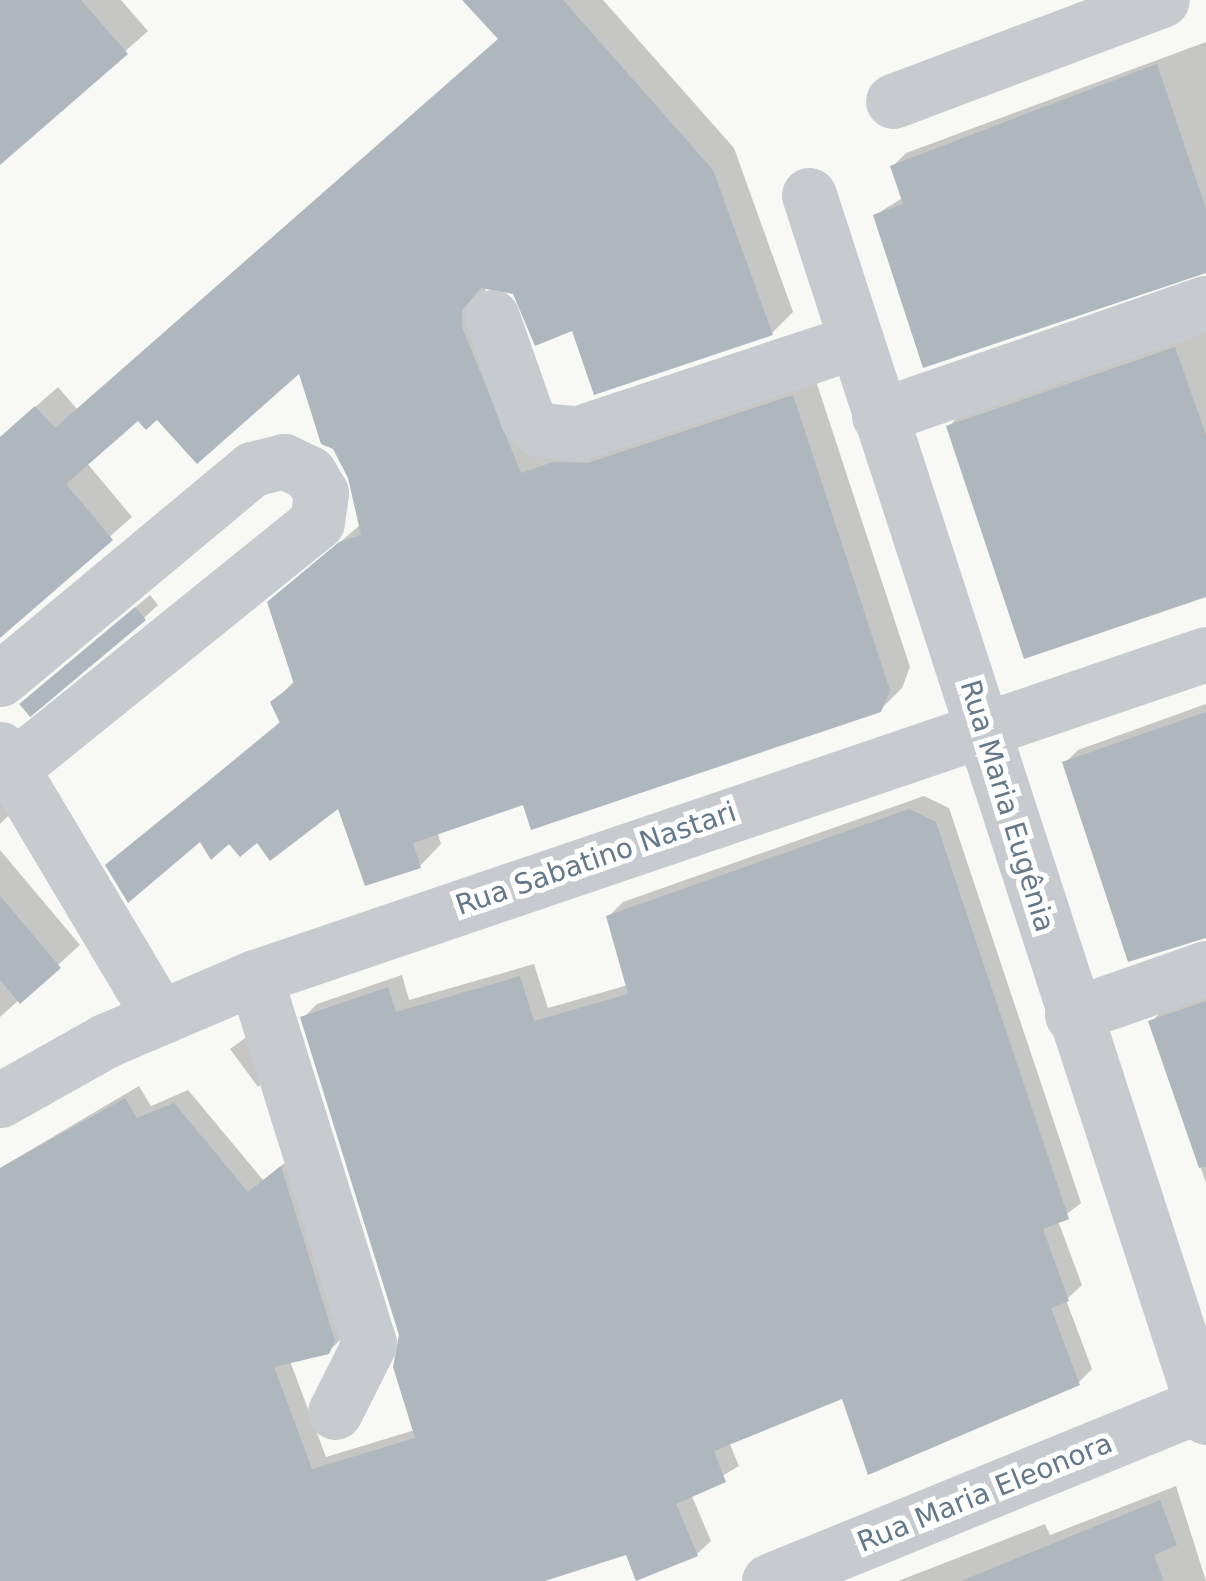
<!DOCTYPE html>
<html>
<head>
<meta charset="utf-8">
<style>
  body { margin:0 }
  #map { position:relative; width:1206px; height:1581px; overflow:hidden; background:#f8f8f5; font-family:"DejaVu Sans",sans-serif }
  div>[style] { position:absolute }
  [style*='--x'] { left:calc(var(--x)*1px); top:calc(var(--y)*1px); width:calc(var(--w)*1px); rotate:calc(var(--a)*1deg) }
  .shadow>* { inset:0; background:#0003 }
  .building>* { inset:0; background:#aeb7bd; transform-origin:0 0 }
  .minor>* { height:55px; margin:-27.5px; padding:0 27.5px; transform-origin:27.5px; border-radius:27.5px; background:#c7cbcf }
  span { translate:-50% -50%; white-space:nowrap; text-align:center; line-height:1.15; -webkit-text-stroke:10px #fff; paint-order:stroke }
  .street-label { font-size:28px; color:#647889 }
</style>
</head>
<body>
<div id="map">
  <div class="shadow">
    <i style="clip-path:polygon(0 0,121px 0,148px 31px,0 162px)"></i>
    <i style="clip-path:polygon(465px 0,603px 0,734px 148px,793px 312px,772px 333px,574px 328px,515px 292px,486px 286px,483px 304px,543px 453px,814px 375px,910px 667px,902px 688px,880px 710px,524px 802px,437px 831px,441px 844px,420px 866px,339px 804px,257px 840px,200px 839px,108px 865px,281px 721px,273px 703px,295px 680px,270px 603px,361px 524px,351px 477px,300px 370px,139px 417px,87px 463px,132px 517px,0 634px,0 438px,58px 387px,77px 409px,500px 38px)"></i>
    <i style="clip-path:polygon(1206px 42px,1206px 273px,875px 215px,904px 197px,893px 166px,906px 153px)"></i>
    <i style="clip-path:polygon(1206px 329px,1206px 594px,949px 426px,962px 413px)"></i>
    <i style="clip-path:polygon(150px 595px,158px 605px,144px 618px,36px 690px)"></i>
    <i style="clip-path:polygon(1206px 704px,1206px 936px,1065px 763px,1078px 750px)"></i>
    <i style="clip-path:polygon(0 790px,16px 808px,0 824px)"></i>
    <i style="clip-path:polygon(924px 796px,949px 808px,1081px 1203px,1058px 1221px,1082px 1285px,1066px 1300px,1092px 1369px,1078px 1383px,844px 1395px,729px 1442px,739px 1466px,691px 1494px,711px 1541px,697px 1554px,627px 1552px,537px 1581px,0 1581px,0 1168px,139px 1086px,151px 1106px,188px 1090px,263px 1180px,295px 1155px,342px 1338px,328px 1352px,290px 1361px,326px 1457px,415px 1430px,401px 1335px,303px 1018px,317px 1004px,402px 975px,409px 1000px,534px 964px,548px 1008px,628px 985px,609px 916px,623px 902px)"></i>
    <i style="clip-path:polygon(0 850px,80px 945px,0 1017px)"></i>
    <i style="clip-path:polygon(1206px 992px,1206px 1183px,1151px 1022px,1164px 1009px)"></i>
    <i style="clip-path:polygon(256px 1030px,270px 1075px,258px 1087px,230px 1049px)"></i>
    <i style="clip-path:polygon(1176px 1486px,1206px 1581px,898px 1581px,1045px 1524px,1050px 1535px)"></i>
  </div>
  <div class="building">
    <i style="clip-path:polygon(0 0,81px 0,128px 54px,0 165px)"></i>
    <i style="clip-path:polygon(462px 0,563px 0,713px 170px,773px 335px,594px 395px,572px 331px,535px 346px,513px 294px,481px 288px,462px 310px,462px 327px,521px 473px,553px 462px,588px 463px,793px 395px,890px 690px,881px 712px,531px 830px,523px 805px,413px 843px,421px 868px,365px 886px,338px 809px,270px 861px,257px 843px,240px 857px,229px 844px,211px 860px,200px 842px,128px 903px,105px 865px,280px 723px,270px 702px,294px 684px,267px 602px,339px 542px,361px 535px,348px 478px,333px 449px,321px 444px,299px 374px,197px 464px,157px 420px,146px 430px,138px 421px,66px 484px,113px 540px,0 638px,0 437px,35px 406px,55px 428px,498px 39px)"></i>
    <i style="clip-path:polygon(1157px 64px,1206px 209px,1206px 273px,923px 368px,873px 215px,903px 204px,890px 166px)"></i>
    <i style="clip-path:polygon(1175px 347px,1206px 435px,1206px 597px,1024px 659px,946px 426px)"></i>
    <i style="left:135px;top:607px;width:17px;height:151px;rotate:50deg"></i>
    <i style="clip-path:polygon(1206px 712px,1206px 938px,1128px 962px,1062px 762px)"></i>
    <i style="clip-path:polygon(909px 809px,936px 822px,1069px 1219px,1043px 1229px,1069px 1301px,1051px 1308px,1080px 1385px,868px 1475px,842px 1399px,714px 1451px,726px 1482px,676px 1504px,698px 1556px,636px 1581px,626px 1555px,545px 1581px,0 1581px,0 1168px,125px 1098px,137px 1118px,174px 1103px,248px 1192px,281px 1166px,335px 1341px,329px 1354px,274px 1367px,312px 1469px,415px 1438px,393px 1367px,399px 1335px,300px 1017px,388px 987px,396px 1012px,520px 976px,534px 1021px,628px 994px,606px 916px)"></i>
    <i style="clip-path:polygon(0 896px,61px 968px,20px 1004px,0 980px)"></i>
    <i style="clip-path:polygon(1206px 1001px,1206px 1167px,1199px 1168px,1148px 1021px)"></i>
    <i style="clip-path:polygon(1160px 1500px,1177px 1545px,1154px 1555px,1164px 1581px,961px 1581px)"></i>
  </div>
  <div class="minor">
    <i style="--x:893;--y:101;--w:287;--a:-20.6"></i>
    <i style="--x:809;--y:195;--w:1285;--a:72"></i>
    <i style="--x:492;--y:317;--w:106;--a:70.7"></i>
    <i style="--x:527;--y:417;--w:18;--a:45"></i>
    <i style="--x:540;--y:430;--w:38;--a:5"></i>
    <i style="--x:578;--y:433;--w:293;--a:-18.3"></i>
    <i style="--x:879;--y:416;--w:346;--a:-19.1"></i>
    <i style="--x:0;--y:679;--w:328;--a:-39.8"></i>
    <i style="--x:252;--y:469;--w:33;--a:-14"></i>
    <i style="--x:284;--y:461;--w:28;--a:26"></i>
    <i style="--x:309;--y:473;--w:23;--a:59"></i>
    <i style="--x:321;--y:493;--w:29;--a:98"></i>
    <i style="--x:317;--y:522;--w:393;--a:141.1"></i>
    <i style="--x:0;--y:749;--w:311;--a:59.2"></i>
    <i style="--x:255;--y:977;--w:384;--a:72.7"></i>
    <i style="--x:369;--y:1344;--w:76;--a:116.6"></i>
    <i style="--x:1072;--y:1015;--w:142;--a:-19.3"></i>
    <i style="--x:0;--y:1100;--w:123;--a:-29.3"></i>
    <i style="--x:107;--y:1040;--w:161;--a:-23.1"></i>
    <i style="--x:255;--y:977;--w:1004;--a:-18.76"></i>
    <i style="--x:769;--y:1581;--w:468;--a:-22.2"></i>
  </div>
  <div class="street-label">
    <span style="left:1007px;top:806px;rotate:73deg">Rua Maria Eugênia</span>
    <span style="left:596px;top:859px;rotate:-19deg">Rua Sabatino Nastari</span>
    <span style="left:985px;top:1493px;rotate:-22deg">Rua Maria Eleonora</span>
  </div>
</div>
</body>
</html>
